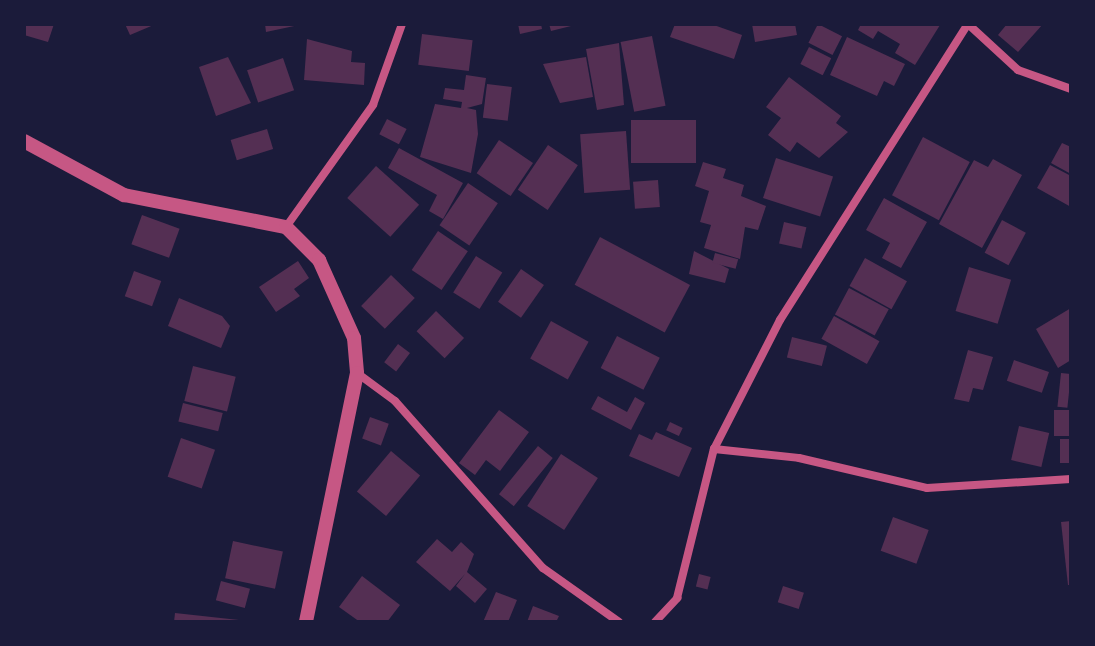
<!DOCTYPE html>
<html>
<head>
<meta charset="utf-8">
<style>
  body { margin:0 }
  #map { position:relative; width:1095px; height:646px; overflow:hidden; background:#1b1b3a; font-family:"Exo 2",sans-serif }
  div>[style] { position:absolute }
  [style*='--x'] { left:calc(var(--x)*1px); top:calc(var(--y)*1px); width:calc(var(--w)*1px); rotate:calc(var(--a)*1deg) }
  .building>* { inset:0; background:#542f53; transform-origin:0 0 }
  .minor>* { height:8px; margin:-4px; padding:0 4px; transform-origin:4px; border-radius:4px; background:#c65784 }
  .tertiary>* { height:14px; margin:-7px; padding:0 7px; transform-origin:7px; border-radius:7px; background:#c65784 }
  span { translate:-50% -50%; white-space:nowrap; text-align:center; line-height:1.15; -webkit-text-stroke:6px #1b1b3a; paint-order:stroke }
  .frame { position:absolute; inset:0; border:26px solid #1b1b3a; pointer-events:none }
</style>
</head>
<body>
<div id="map">
  <div class="building">
    <i style="clip-path:polygon(24px 24px,54px 24px,48px 42px,24px 35px)"></i>
    <i style="clip-path:polygon(125px 24px,156px 24px,130px 35px)"></i>
    <i style="clip-path:polygon(265px 24px,299px 24px,299px 25px,266px 32px)"></i>
    <i style="clip-path:polygon(518px 24px,541px 24px,542px 29px,520px 34px)"></i>
    <i style="clip-path:polygon(549px 24px,575px 24px,575px 25px,551px 31px)"></i>
    <i style="clip-path:polygon(675px 24px,711px 24px,742px 35px,734px 59px,670px 37px)"></i>
    <i style="clip-path:polygon(752px 24px,795px 24px,797px 35px,755px 42px)"></i>
    <i style="left:818px;top:24px;width:27px;height:21px;rotate:27deg"></i>
    <i style="clip-path:polygon(861px 24px,937px 24px,940px 25px,915px 65px,895px 53px,900px 44px,878px 31px,873px 39px,858px 30px)"></i>
    <i style="clip-path:polygon(1007px 24px,1043px 24px,1018px 52px,998px 35px)"></i>
    <i style="left:422px;top:34px;width:51px;height:31px;rotate:7deg"></i>
    <i style="left:652px;top:36px;width:71px;height:32px;rotate:79deg"></i>
    <i style="clip-path:polygon(847px 37px,905px 64px,894px 86px,884px 81px,877px 96px,830px 75px)"></i>
    <i style="clip-path:polygon(307px 39px,352px 51px,351px 62px,365px 63px,364px 85px,304px 80px)"></i>
    <i style="clip-path:polygon(619px 43px,624px 105px,597px 110px,586px 49px)"></i>
    <i style="left:809px;top:47px;width:25px;height:19px;rotate:27deg"></i>
    <i style="clip-path:polygon(228px 57px,251px 103px,216px 116px,199px 67px)"></i>
    <i style="clip-path:polygon(586px 57px,593px 97px,560px 103px,543px 64px)"></i>
    <i style="left:283px;top:58px;width:34px;height:38px;rotate:71deg"></i>
    <i style="clip-path:polygon(466px 75px,486px 78px,482px 104px,467px 108px,476px 110px,478px 134px,471px 173px,420px 157px,435px 104px,461px 108px,462px 102px,443px 99px,445px 88px,464px 90px)"></i>
    <i style="clip-path:polygon(789px 77px,841px 116px,836px 123px,848px 132px,819px 158px,797px 142px,790px 152px,768px 135px,781px 118px,766px 107px)"></i>
    <i style="left:487px;top:84px;width:25px;height:34px;rotate:7deg"></i>
    <i style="left:387px;top:119px;width:22px;height:17px;rotate:27deg"></i>
    <i style="left:696px;top:120px;width:43px;height:65px;rotate:90deg"></i>
    <i style="left:267px;top:129px;width:21px;height:38px;rotate:73deg"></i>
    <i style="left:626px;top:131px;width:59px;height:46px;rotate:86deg"></i>
    <i style="left:923px;top:137px;width:53px;height:66px;rotate:28deg"></i>
    <i style="left:499px;top:140px;width:41px;height:40px;rotate:34deg"></i>
    <i style="clip-path:polygon(1062px 143px,1071px 147px,1071px 174px,1051px 163px)"></i>
    <i style="left:548px;top:145px;width:36px;height:54px;rotate:34deg"></i>
    <i style="clip-path:polygon(399px 148px,463px 183px,443px 219px,429px 211px,437px 195px,388px 168px)"></i>
    <i style="left:776px;top:158px;width:60px;height:42px;rotate:18deg"></i>
    <i style="clip-path:polygon(993px 159px,1022px 175px,982px 248px,939px 224px,974px 160px,988px 167px)"></i>
    <i style="clip-path:polygon(703px 162px,726px 169px,723px 178px,744px 185px,741px 196px,766px 206px,758px 230px,745px 227px,740px 259px,704px 248px,711px 225px,700px 222px,709px 191px,695px 186px)"></i>
    <i style="clip-path:polygon(1050px 165px,1071px 176px,1071px 207px,1037px 188px)"></i>
    <i style="left:376px;top:166px;width:58px;height:43px;rotate:42deg"></i>
    <i style="left:658px;top:180px;width:27px;height:25px;rotate:86deg"></i>
    <i style="left:468px;top:183px;width:36px;height:51px;rotate:34deg"></i>
    <i style="clip-path:polygon(884px 198px,927px 222px,901px 268px,882px 258px,890px 243px,866px 230px)"></i>
    <i style="left:142px;top:215px;width:40px;height:31px;rotate:20deg"></i>
    <i style="left:1002px;top:220px;width:27px;height:37px;rotate:28deg"></i>
    <i style="left:784px;top:222px;width:23px;height:22px;rotate:13deg"></i>
    <i style="left:438px;top:231px;width:36px;height:47px;rotate:34deg"></i>
    <i style="left:600px;top:237px;width:102px;height:54px;rotate:28deg"></i>
    <i style="clip-path:polygon(694px 251px,729px 269px,725px 283px,689px 274px)"></i>
    <i style="left:715px;top:253px;width:24px;height:10px;rotate:15deg"></i>
    <i style="left:476px;top:256px;width:31px;height:43px;rotate:32deg"></i>
    <i style="left:865px;top:258px;width:48px;height:32px;rotate:29deg"></i>
    <i style="clip-path:polygon(298px 261px,309px 278px,294px 289px,300px 296px,276px 312px,259px 287px)"></i>
    <i style="left:969px;top:267px;width:44px;height:46px;rotate:17deg"></i>
    <i style="left:521px;top:269px;width:28px;height:40px;rotate:35deg"></i>
    <i style="left:134px;top:271px;width:29px;height:27px;rotate:20deg"></i>
    <i style="left:391px;top:275px;width:33px;height:43px;rotate:44deg"></i>
    <i style="left:849px;top:288px;width:45px;height:30px;rotate:28deg"></i>
    <i style="clip-path:polygon(179px 298px,222px 316px,230px 326px,221px 348px,168px 326px)"></i>
    <i style="clip-path:polygon(1071px 308px,1071px 360px,1058px 368px,1036px 329px)"></i>
    <i style="left:436px;top:311px;width:39px;height:28px;rotate:44deg"></i>
    <i style="left:834px;top:316px;width:52px;height:26px;rotate:29deg"></i>
    <i style="left:551px;top:321px;width:43px;height:43px;rotate:29deg"></i>
    <i style="left:617px;top:336px;width:48px;height:36px;rotate:27deg"></i>
    <i style="left:792px;top:337px;width:36px;height:21px;rotate:14deg"></i>
    <i style="left:398px;top:344px;width:15px;height:23px;rotate:37deg"></i>
    <i style="clip-path:polygon(968px 350px,993px 357px,983px 390px,973px 388px,969px 402px,954px 399px)"></i>
    <i style="left:1014px;top:360px;width:37px;height:22px;rotate:19deg"></i>
    <i style="left:193px;top:366px;width:44px;height:36px;rotate:14deg"></i>
    <i style="left:1061px;top:373px;width:10px;height:34px;rotate:6deg"></i>
    <i style="clip-path:polygon(598px 396px,627px 412px,635px 397px,645px 403px,631px 430px,591px 409px)"></i>
    <i style="left:183px;top:403px;width:41px;height:19px;rotate:14deg"></i>
    <i style="clip-path:polygon(499px 410px,529px 432px,500px 471px,486px 460px,475px 475px,459px 463px)"></i>
    <i style="left:1054px;top:410px;width:17px;height:26px"></i>
    <i style="left:370px;top:417px;width:20px;height:23px;rotate:20deg"></i>
    <i style="left:670px;top:422px;width:14px;height:9px;rotate:25deg"></i>
    <i style="left:1019px;top:426px;width:31px;height:35px;rotate:13deg"></i>
    <i style="clip-path:polygon(656px 432px,692px 448px,679px 477px,629px 456px,639px 434px,652px 440px)"></i>
    <i style="left:181px;top:438px;width:36px;height:41px;rotate:19deg"></i>
    <i style="left:1060px;top:439px;width:11px;height:24px"></i>
    <i style="left:538px;top:446px;width:19px;height:62px;rotate:39deg"></i>
    <i style="left:391px;top:451px;width:38px;height:53px;rotate:40deg"></i>
    <i style="left:561px;top:454px;width:44px;height:62px;rotate:33deg"></i>
    <i style="left:893px;top:517px;width:38px;height:36px;rotate:20deg"></i>
    <i style="clip-path:polygon(1071px 521px,1071px 585px,1068px 585px,1061px 522px)"></i>
    <i style="clip-path:polygon(437px 539px,452px 552px,461px 542px,474px 554px,467px 572px,487px 589px,475px 603px,456px 586px,465px 574px,450px 591px,416px 562px)"></i>
    <i style="left:233px;top:541px;width:51px;height:38px;rotate:12deg"></i>
    <i style="left:699px;top:574px;width:12px;height:13px;rotate:14deg"></i>
    <i style="clip-path:polygon(362px 576px,400px 605px,387px 622px,360px 622px,339px 607px)"></i>
    <i style="left:221px;top:581px;width:30px;height:20px;rotate:15deg"></i>
    <i style="left:783px;top:586px;width:22px;height:17px;rotate:18deg"></i>
    <i style="clip-path:polygon(496px 592px,517px 600px,508px 622px,483px 622px)"></i>
    <i style="clip-path:polygon(533px 606px,559px 616px,556px 622px,527px 622px)"></i>
    <i style="clip-path:polygon(175px 613px,239px 620px,239px 622px,174px 622px)"></i>
  </div>
  <div class="minor">
    <i style="--x:968;--y:24;--w:68;--a:42.6"></i>
    <i style="--x:1018;--y:70;--w:56;--a:19.7"></i>
    <i style="--x:286;--y:227;--w:150;--a:-54.5"></i>
    <i style="--x:373;--y:105;--w:86;--a:-70.3"></i>
    <i style="--x:357;--y:373;--w:47;--a:36.4"></i>
    <i style="--x:395;--y:401;--w:223;--a:48.5"></i>
    <i style="--x:543;--y:568;--w:93;--a:35.4"></i>
    <i style="--x:714;--y:449;--w:85;--a:6"></i>
    <i style="--x:799;--y:458;--w:131;--a:13.2"></i>
    <i style="--x:927;--y:488;--w:144;--a:-3.6"></i>
    <i style="--x:655;--y:622;--w:33;--a:-47"></i>
    <i style="--x:677;--y:598;--w:154;--a:-76.1"></i>
    <i style="--x:714;--y:449;--w:145;--a:-62.9"></i>
    <i style="--x:780;--y:320;--w:351;--a:-57.6"></i>
  </div>
  <div class="tertiary">
    <i style="--x:24;--y:141;--w:114;--a:28.4"></i>
    <i style="--x:124;--y:195;--w:165;--a:11.2"></i>
    <i style="--x:286;--y:227;--w:47;--a:45"></i>
    <i style="--x:319;--y:260;--w:85;--a:65.8"></i>
    <i style="--x:354;--y:338;--w:35;--a:85"></i>
    <i style="--x:357;--y:373;--w:254;--a:101.6"></i>
  </div>
  <div class="frame"></div>
</div>
</body>
</html>
